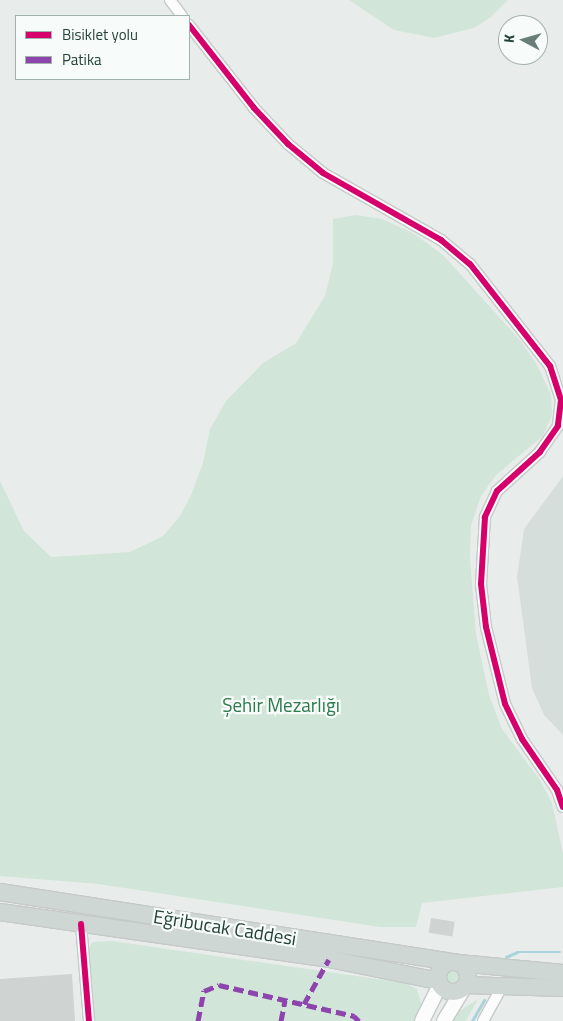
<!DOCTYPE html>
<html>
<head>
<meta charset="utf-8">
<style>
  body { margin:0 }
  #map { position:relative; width:563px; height:1021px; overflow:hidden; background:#e8edeb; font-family:"Titillium Web",sans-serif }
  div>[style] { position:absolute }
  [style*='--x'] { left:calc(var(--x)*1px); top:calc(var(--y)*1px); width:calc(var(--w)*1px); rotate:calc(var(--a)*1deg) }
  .built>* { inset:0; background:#d6dedb }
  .green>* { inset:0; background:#d1e6d8 }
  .round { border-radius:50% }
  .stream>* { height:2.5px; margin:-1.25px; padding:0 1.25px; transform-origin:1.25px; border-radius:1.25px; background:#a9d4db }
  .building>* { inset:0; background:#cfd4d2; transform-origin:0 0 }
  .roads { filter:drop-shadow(1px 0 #c5cac8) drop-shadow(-1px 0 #c5cac8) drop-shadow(0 1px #c5cac8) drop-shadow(0 -1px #c5cac8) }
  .street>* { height:10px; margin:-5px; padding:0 5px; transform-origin:5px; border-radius:5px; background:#fcfcfc }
  .secondary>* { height:14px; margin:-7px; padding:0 7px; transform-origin:7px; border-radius:7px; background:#fcfcfc }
  .primary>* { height:16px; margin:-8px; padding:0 8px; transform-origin:8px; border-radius:8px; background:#cfd7d5 }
  .primary>.ring { margin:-8px; padding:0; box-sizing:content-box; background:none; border:16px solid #cfd7d5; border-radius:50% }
  .quiet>* { height:5px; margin-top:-2.5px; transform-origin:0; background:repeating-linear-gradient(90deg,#8e44ad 0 10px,transparent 0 15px) }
  .cycleway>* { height:6px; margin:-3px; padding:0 3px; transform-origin:3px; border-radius:3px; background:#d6006c }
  span { translate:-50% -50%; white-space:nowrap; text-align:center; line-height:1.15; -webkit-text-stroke:4.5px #f7fbf9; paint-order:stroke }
  .park-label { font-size:19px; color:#2d7a4b }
  .street-label { font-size:19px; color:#24423a }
  .legend { position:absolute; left:15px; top:15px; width:175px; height:65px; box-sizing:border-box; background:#f7fbf9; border:1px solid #a3b1ad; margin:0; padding:6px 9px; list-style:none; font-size:15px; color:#24423a }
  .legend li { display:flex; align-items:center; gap:10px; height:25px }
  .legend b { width:25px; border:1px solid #a3b1ad }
  .north { position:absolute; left:498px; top:15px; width:50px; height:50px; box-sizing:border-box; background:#f7fbf9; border:1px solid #a3b1ad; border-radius:50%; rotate:276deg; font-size:14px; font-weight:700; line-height:20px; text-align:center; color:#24423a }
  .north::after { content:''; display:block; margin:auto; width:18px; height:22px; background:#697e78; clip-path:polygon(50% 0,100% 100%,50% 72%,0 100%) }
</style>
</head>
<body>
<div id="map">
  <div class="built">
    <i style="clip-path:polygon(563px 476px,563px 735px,544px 715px,532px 688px,517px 577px,524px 529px)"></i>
  </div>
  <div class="green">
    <i style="clip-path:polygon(349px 0,508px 0,491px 17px,474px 28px,434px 38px,394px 30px)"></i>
    <i style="clip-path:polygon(355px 215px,382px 219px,413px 233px,443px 255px,519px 339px,536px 363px,551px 394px,552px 415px,543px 436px,496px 475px,481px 496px,471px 526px,470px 558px,476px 634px,489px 695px,502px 729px,540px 780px,552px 803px,563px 854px,563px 887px,422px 903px,416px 927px,380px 927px,98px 884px,0 876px,0 481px,24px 531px,51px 557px,130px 552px,163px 536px,180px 516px,191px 495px,203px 463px,210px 429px,226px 401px,263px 363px,296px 343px,325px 296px,333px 263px,333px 219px)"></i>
    <i style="clip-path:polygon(112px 941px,405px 983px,417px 989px,422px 1006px,414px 1021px,94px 1021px,88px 948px,93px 942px)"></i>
    <i class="round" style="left:444px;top:968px;width:18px;height:18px"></i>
    <i style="clip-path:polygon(478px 999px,466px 1021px,451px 1021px,461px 1010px)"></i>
  </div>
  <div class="stream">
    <i style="--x:506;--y:957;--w:12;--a:-24"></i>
    <i style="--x:517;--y:952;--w:43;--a:0"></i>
    <i style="--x:472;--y:1021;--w:24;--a:-60"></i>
  </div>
  <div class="building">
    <i style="left:431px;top:918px;width:24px;height:15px;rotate:9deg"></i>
    <i style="clip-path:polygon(72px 974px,75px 1021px,0 1021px,0 979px)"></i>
  </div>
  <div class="roads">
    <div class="street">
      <i style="--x:170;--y:0;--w:20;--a:53"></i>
      <i style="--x:189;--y:25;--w:105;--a:51.9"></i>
      <i style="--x:254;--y:108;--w:50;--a:46.6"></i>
      <i style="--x:288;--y:144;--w:45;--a:39.6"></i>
      <i style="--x:323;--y:173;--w:136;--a:29.6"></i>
      <i style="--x:441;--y:240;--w:38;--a:40"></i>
      <i style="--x:470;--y:264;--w:130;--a:51.9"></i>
      <i style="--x:550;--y:366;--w:36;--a:72"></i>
      <i style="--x:561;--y:400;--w:26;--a:97"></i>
      <i style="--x:558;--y:426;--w:32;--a:125"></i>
      <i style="--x:540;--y:452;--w:58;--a:137.8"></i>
      <i style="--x:497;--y:491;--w:29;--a:115"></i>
      <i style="--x:485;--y:517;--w:67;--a:93.4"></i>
      <i style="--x:481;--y:584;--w:43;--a:83.4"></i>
      <i style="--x:486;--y:627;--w:79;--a:76.1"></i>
      <i style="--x:505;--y:704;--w:39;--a:64"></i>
      <i style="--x:522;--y:739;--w:62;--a:55.5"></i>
      <i style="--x:557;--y:790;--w:18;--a:71"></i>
      <i style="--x:81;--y:924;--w:97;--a:85.3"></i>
      <i style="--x:483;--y:1021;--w:38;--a:-61"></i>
    </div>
    <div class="secondary">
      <i style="--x:422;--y:1021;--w:40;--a:-63.4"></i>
      <i style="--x:444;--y:1021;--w:37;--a:-59"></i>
    </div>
    <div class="primary">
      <i style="--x:0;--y:892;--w:456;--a:8.8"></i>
      <i style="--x:0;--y:912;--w:332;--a:8.1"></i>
      <i style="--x:329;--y:959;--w:111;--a:11.4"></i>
      <i class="ring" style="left:438px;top:962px;width:14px;height:14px"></i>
      <i style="--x:459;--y:963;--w:104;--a:5.5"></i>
      <i style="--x:466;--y:985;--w:97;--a:1.8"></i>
    </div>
  </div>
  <div class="quiet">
    <i style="--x:304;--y:1004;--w:51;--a:-60.9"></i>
    <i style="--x:198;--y:1021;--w:31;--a:-79"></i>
    <i style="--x:204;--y:991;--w:16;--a:-22"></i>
    <i style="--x:219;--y:985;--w:139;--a:12.9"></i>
    <i style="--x:354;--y:1016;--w:7;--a:45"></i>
    <i style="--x:281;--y:1021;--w:21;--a:-79"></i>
  </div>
  <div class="cycleway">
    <i style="--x:189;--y:25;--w:105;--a:51.9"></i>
    <i style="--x:254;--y:108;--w:50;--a:46.6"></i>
    <i style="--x:288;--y:144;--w:45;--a:39.6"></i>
    <i style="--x:323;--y:173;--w:136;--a:29.6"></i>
    <i style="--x:441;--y:240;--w:38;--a:40"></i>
    <i style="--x:470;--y:264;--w:130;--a:51.9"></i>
    <i style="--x:550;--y:366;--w:36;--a:72"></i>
    <i style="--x:561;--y:400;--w:26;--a:97"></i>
    <i style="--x:558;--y:426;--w:32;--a:125"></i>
    <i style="--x:540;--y:452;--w:58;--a:137.8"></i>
    <i style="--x:497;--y:491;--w:29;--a:115"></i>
    <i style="--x:485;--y:517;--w:67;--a:93.4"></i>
    <i style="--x:481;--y:584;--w:43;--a:83.4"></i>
    <i style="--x:486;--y:627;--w:79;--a:76.1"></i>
    <i style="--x:505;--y:704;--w:39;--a:64"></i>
    <i style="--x:522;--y:739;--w:62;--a:55.5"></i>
    <i style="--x:557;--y:790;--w:18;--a:71"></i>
    <i style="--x:81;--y:924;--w:97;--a:85.3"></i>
  </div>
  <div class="park-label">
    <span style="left:281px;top:705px">Şehir Mezarlığı</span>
  </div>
  <div class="street-label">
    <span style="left:225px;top:927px;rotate:9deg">Eğribucak Caddesi</span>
  </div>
  <ul class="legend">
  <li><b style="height:6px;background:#d6006c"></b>Bisiklet yolu</li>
  <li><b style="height:6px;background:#8e44ad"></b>Patika</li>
  </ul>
  <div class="north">K</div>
</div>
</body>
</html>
